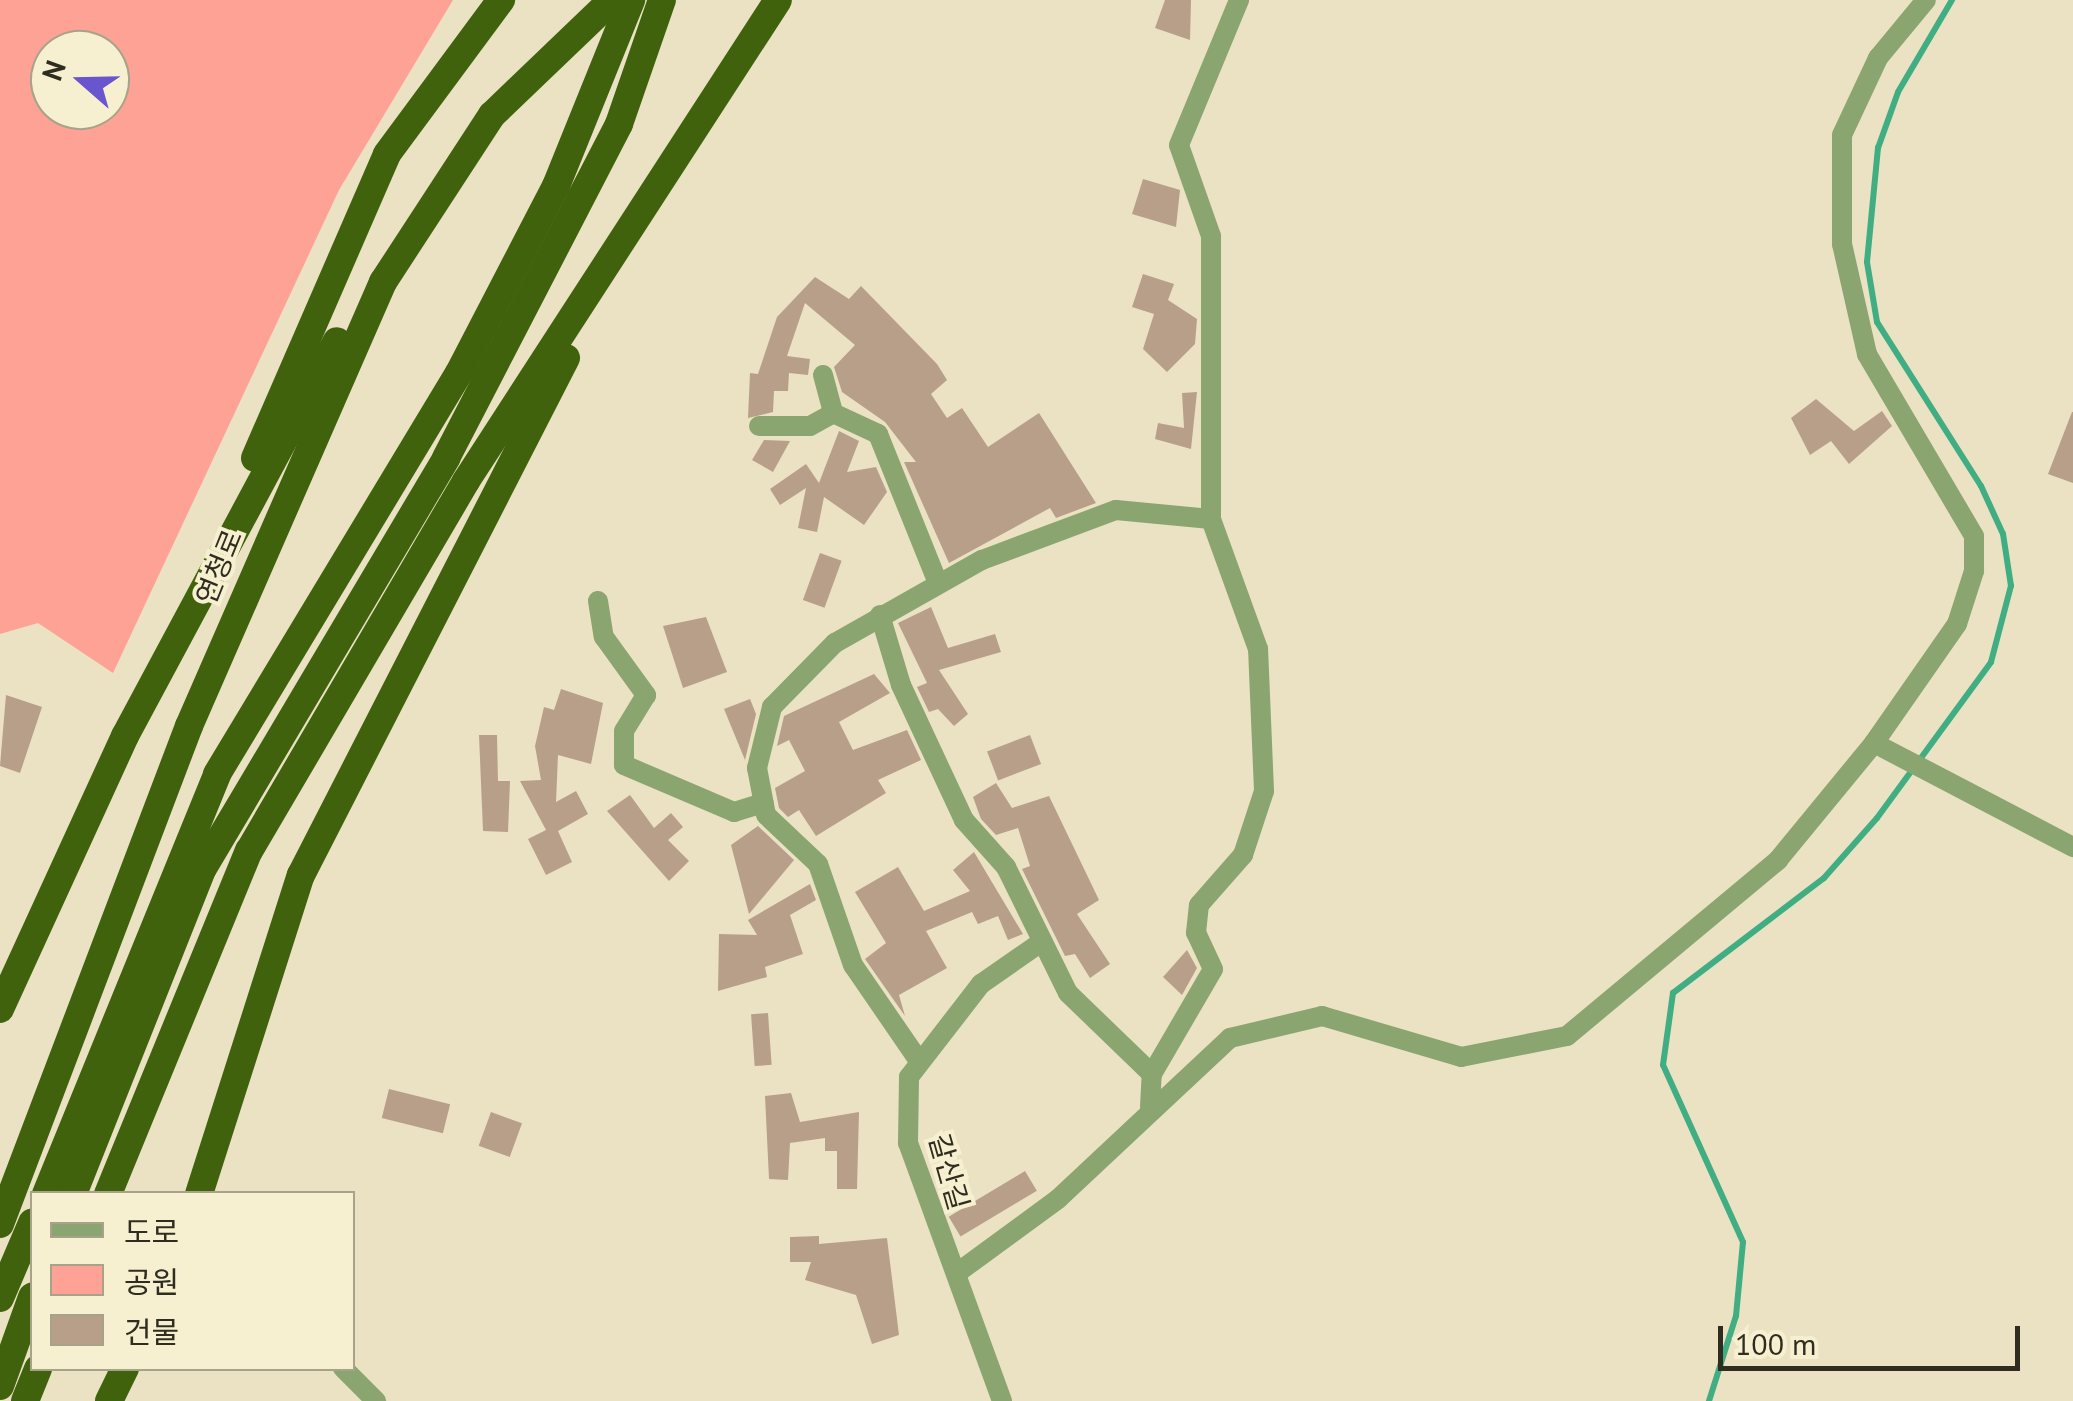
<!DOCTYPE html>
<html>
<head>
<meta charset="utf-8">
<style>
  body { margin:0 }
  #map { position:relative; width:2073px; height:1401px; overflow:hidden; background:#eae2c3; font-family:"PT Sans","Noto Sans KR",sans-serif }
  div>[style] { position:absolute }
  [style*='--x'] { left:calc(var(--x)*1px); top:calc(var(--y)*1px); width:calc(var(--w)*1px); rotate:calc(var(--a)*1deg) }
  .green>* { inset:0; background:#ffa296 }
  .stream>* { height:6px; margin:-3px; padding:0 3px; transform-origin:3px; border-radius:3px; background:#40ad82 }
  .building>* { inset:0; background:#b89f8a; transform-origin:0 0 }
  .minor>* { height:20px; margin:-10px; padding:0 10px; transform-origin:10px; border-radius:10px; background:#8aa570 }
  .trunk>* { height:28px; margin:-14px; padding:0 14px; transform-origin:14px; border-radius:14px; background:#40620d }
  .trunk-bridge>* { height:28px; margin:-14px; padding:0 14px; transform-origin:14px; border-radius:14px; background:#40620d }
  span { translate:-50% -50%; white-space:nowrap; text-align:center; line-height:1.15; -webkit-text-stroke:8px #f7f0d0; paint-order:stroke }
  .street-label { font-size:28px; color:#2f2c20 }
  .legend { position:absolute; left:30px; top:1191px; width:325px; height:180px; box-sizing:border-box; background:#f7f0d0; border:2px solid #a7a28a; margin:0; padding:12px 18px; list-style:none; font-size:30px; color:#2f2c20 }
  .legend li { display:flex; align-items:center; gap:20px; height:50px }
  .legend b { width:50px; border:2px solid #a7a28a }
  .north { position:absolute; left:30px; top:30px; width:100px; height:100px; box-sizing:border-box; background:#f7f0d0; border:2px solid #a7a28a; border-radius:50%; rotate:290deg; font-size:28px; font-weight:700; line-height:40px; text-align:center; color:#2f2c20 }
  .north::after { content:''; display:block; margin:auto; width:35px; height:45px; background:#6956cf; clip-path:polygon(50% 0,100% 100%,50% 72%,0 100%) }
  .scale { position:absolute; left:1718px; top:1326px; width:302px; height:45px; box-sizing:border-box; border:5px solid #2f2c20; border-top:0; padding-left:12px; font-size:30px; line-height:35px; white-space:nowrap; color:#2f2c20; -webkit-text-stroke:8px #f7f0d0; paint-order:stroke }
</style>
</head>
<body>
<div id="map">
  <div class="green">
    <i style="clip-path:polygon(evenodd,0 0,453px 0,339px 190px,113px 673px,38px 623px,0 634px,0 0,50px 50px,110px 50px,110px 110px,50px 110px,50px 50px)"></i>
  </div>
  <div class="stream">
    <i style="--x:1709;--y:1401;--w:89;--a:-72.4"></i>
    <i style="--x:1736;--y:1316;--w:74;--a:-84.6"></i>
    <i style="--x:1743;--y:1242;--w:194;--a:-114.3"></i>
    <i style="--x:1663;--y:1065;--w:73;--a:-82.1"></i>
    <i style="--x:1673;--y:993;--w:190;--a:-37.3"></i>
    <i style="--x:1824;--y:878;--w:80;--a:-48.5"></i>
    <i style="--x:1877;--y:818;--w:193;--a:-53.8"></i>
    <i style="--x:1991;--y:662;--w:79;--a:-75.3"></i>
    <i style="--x:2011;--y:586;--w:53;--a:-98.7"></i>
    <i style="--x:2003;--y:534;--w:53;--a:-114.6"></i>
    <i style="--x:1981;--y:486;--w:194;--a:-122.4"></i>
    <i style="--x:1877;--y:322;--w:61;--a:-99.5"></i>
    <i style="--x:1867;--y:262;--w:115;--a:-84.5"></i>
    <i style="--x:1878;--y:148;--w:59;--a:-70.3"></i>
    <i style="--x:1898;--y:92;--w:107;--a:-59.6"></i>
  </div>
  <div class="building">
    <i style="clip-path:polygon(1165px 0,1191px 0,1190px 40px,1155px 28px)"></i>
    <i style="clip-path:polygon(1143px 179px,1180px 190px,1176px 227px,1132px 214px)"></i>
    <i style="clip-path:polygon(1143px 274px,1174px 284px,1168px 300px,1197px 319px,1195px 344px,1167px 372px,1143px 349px,1154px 314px,1132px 307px)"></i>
    <i style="clip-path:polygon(815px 277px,849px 299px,861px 286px,937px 364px,947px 380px,931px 394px,947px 418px,962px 408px,988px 447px,1039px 413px,1096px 503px,1056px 518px,1050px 508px,949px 563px,904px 462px,916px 462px,885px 422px,842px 392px,834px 367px,855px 345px,805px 303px,787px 356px,810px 359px,808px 375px,789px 373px,788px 391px,774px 391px,773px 412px,748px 418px,750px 373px,758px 374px,777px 317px)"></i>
    <i style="clip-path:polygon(1197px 392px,1191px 449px,1155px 439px,1158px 423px,1184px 428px,1182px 393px)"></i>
    <i style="clip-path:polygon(1816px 399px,1854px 431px,1882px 411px,1892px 426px,1849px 464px,1831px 441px,1810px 455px,1791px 418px)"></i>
    <i style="clip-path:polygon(2072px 412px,2073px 412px,2073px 483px,2048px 474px)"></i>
    <i style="clip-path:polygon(839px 431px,859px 441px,847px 472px,876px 467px,887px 492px,864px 525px,824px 497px,817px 532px,798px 528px,806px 488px,780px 505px,770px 489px,806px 464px,819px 483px)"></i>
    <i style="clip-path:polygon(764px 440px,790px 441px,773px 472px,752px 460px)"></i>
    <i style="left:820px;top:553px;width:23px;height:50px;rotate:20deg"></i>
    <i style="clip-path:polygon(931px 607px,948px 648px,995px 634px,1001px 652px,939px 670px,968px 714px,954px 726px,938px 709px,929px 712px,917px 687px,927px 683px,898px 623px)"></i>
    <i style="clip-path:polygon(706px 617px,727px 672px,683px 688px,663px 626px)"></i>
    <i style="clip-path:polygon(874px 674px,890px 693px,839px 722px,853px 750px,907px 730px,921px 760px,878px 780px,886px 793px,816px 836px,799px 810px,788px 817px,779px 808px,775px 788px,805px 771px,789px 740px,777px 746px,784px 716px)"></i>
    <i style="clip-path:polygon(561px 689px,603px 703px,591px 764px,558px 755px,556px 802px,576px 791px,588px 814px,558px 831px,572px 862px,546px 875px,528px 839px,546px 830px,520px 781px,541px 780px,535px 746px,544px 707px,554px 710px)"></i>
    <i style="clip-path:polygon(6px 695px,42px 707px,20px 773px,0 766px)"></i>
    <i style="clip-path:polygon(750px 699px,756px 714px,745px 760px,724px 709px)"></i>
    <i style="clip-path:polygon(479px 735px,497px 735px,498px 781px,510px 781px,508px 832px,483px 831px)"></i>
    <i style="left:1030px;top:735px;width:31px;height:46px;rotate:69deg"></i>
    <i style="clip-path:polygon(996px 783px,1012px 808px,1049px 796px,1099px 900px,1077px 914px,1110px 964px,1090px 978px,1075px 954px,1065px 956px,1022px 869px,1030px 866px,1018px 828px,996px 835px,981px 819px,973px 797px)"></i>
    <i style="clip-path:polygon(630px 795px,654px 828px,671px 813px,683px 827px,668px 840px,689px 861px,669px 881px,607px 811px)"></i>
    <i style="clip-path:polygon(758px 826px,794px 860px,749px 914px,731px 845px)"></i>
    <i style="clip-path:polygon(974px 852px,1023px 934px,1008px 940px,998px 916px,978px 924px,972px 912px,926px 931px,947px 968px,899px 995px,905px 1016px,865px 959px,886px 943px,855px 892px,898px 867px,924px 911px,970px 891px,953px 870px)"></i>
    <i style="clip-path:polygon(810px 884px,816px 900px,790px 915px,803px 954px,765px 967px,767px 977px,718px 991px,719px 934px,757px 935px,748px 920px)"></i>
    <i style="clip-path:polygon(1187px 950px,1197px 968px,1182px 995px,1163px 977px)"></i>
    <i style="left:768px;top:1013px;width:52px;height:17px;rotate:86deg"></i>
    <i style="left:389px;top:1089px;width:63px;height:30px;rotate:14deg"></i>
    <i style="clip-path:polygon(791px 1093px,800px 1122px,859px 1112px,857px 1189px,837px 1189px,837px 1151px,825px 1151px,825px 1138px,790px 1143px,788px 1180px,769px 1179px,765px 1096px)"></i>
    <i style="left:491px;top:1112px;width:33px;height:36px;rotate:20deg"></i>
    <i style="left:1025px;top:1171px;width:23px;height:89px;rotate:59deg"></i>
    <i style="clip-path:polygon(819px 1236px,819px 1244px,887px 1238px,899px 1335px,872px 1344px,856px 1295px,805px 1280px,811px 1262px,790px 1262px,790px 1237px)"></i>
  </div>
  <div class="minor">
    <i style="--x:823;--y:375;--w:39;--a:75"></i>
    <i style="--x:759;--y:426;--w:51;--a:0"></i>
    <i style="--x:810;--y:426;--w:26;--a:-29"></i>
    <i style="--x:833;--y:413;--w:50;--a:25"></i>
    <i style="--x:878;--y:434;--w:161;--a:68.1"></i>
    <i style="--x:598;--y:601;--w:36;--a:81"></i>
    <i style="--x:604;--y:637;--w:72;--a:54.1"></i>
    <i style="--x:646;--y:695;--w:42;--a:121.4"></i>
    <i style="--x:624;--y:731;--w:34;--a:90"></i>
    <i style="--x:624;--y:765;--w:120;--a:23.1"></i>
    <i style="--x:734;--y:812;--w:31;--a:-17"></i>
    <i style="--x:880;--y:615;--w:73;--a:73.3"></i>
    <i style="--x:901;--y:685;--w:149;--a:65"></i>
    <i style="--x:964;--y:820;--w:63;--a:48.2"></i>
    <i style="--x:1006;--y:867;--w:140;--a:63.8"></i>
    <i style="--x:1068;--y:993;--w:117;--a:44"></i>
    <i style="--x:1874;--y:743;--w:145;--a:-55.1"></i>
    <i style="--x:1957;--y:624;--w:56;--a:-72.2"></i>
    <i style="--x:1974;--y:571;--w:35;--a:-90"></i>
    <i style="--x:1974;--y:536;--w:211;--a:-120.5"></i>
    <i style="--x:1867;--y:354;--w:113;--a:-102.8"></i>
    <i style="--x:1842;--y:244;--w:109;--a:-90"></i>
    <i style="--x:1842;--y:135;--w:85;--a:-64.9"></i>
    <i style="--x:1878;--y:58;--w:75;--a:-50.4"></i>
    <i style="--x:919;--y:1061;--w:116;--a:-124.5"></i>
    <i style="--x:853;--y:965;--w:107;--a:-109.1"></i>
    <i style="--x:818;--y:864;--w:71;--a:-136.7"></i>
    <i style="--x:766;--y:815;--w:48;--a:-100.8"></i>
    <i style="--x:757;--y:768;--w:63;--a:-76.2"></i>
    <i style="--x:772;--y:707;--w:90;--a:-45.5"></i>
    <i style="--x:835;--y:643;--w:169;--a:-29.5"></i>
    <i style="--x:982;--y:560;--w:143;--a:-20.5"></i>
    <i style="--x:1116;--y:510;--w:95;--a:5.4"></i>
    <i style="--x:1150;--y:1107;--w:33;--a:-87"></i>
    <i style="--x:1152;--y:1074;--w:121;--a:-59.8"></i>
    <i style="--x:1213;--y:969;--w:40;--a:-115"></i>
    <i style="--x:1196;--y:933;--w:28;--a:-84"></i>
    <i style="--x:1199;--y:905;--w:67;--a:-48.7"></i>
    <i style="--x:1243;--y:855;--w:67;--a:-71.8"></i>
    <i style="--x:1264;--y:791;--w:142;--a:-92.4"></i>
    <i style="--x:1258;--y:649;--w:138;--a:-109.9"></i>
    <i style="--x:1211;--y:519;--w:283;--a:-90"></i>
    <i style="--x:1211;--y:236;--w:96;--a:-109.4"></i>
    <i style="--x:1179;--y:145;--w:157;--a:-67.5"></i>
    <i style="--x:957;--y:1273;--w:125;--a:-36.2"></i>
    <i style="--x:1058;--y:1199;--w:236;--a:-43.1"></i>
    <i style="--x:1230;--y:1038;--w:95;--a:-13.4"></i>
    <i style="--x:1322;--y:1016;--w:145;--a:16.4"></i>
    <i style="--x:1461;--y:1057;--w:108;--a:-11.2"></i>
    <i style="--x:1567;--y:1036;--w:275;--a:-39.8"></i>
    <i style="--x:1778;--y:860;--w:151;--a:-50.6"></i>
    <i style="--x:1874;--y:743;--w:225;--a:27.6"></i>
    <i style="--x:343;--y:1368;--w:47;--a:45"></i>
    <i style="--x:1002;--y:1401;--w:275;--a:-110"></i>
    <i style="--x:908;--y:1143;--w:66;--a:-89.1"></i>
    <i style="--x:909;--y:1077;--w:118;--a:-52.3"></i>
    <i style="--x:981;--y:984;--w:72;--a:-34.8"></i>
  </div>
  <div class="trunk">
    <i style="--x:255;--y:458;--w:331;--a:-66.5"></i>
    <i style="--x:387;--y:154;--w:192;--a:-53.5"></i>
    <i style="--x:0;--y:1009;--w:300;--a:-65.4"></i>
    <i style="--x:125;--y:736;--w:448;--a:-61.8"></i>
    <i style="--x:46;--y:1194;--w:453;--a:-67.8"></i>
    <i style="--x:217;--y:774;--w:468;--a:-58.9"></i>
    <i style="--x:459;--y:373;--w:211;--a:-62.6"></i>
    <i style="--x:556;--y:186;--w:201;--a:-68"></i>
    <i style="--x:73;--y:1194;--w:351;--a:-68.3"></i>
    <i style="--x:203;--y:868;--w:477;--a:-59.3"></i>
    <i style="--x:446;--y:458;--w:376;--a:-62.6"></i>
    <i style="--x:619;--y:124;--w:131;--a:-70.9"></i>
    <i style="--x:108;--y:1194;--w:371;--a:-67.7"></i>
    <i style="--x:249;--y:851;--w:429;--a:-59.6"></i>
    <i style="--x:466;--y:481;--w:573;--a:-57.03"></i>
    <i style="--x:199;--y:1194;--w:335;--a:-72.3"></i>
    <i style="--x:301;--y:875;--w:581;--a:-62.86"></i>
    <i style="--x:0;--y:1224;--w:533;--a:-69.22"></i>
    <i style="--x:189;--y:726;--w:485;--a:-66.4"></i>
    <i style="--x:383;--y:282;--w:199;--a:-56.9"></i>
    <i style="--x:492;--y:115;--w:166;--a:-43.8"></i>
    <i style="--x:0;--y:1386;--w:95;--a:-70.2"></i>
    <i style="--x:25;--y:1401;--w:35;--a:-68"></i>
    <i style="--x:109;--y:1401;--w:37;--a:-64"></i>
  </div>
  <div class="trunk-bridge">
    <i style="--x:0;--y:1298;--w:82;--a:-66.9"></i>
  </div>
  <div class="street-label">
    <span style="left:219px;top:567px;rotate:-68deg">연청로</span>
    <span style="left:949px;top:1172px;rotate:74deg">갈산길</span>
  </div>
  <ul class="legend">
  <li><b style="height:12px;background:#8aa570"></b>도로</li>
  <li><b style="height:28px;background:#ffa296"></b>공원</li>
  <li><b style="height:28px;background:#b89f8a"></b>건물</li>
  </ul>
  <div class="north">N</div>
  <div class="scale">100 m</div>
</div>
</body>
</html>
